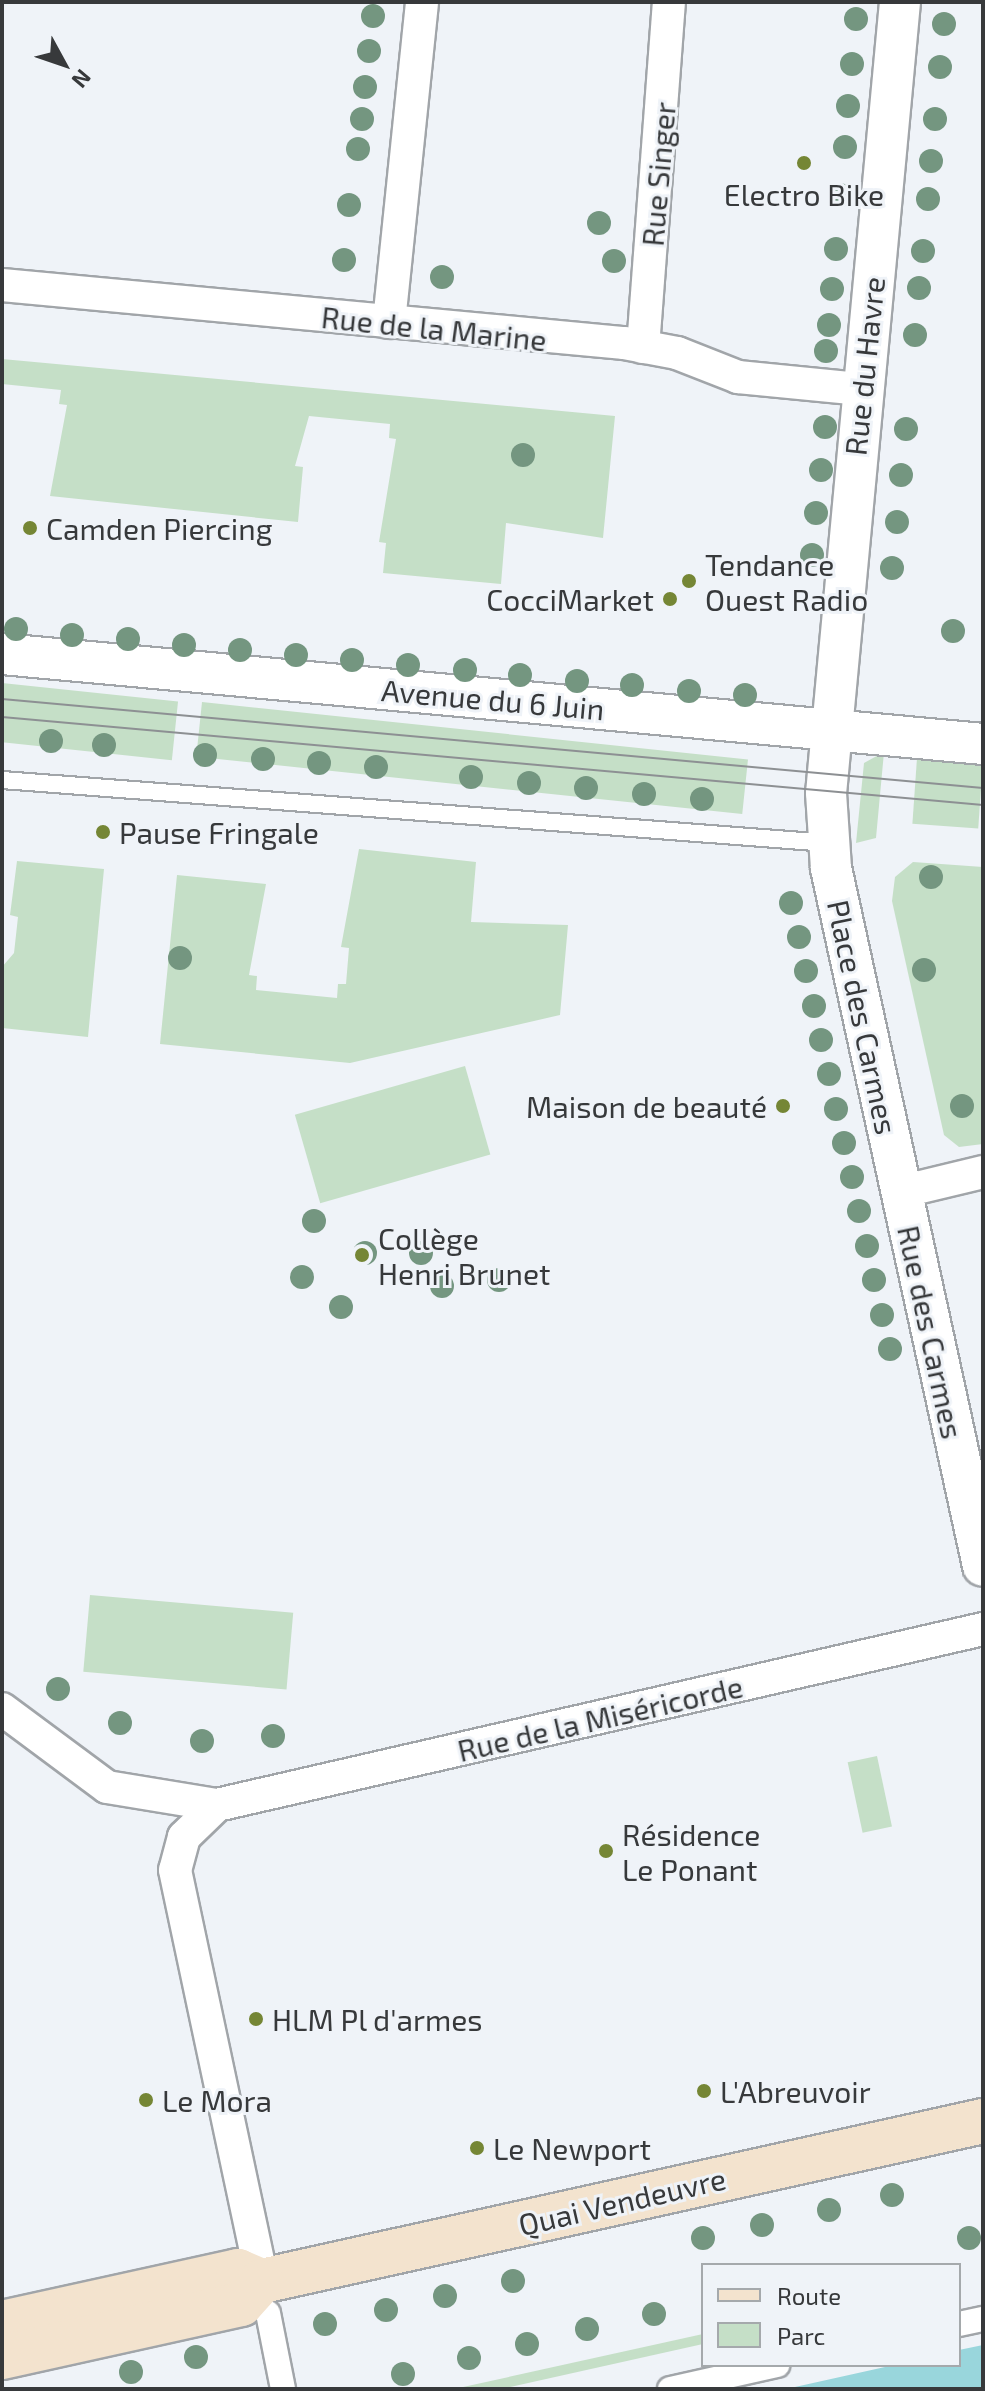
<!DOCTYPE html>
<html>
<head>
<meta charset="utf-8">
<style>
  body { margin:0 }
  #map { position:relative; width:985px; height:2391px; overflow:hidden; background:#eff3f8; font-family:"Exo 2",sans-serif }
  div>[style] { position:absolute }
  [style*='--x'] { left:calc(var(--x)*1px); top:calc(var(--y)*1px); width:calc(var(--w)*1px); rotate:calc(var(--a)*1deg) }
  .green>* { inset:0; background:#c5dfc7; transform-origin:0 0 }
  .water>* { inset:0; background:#99d6dc }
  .roads { filter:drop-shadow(2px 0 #a1a5a9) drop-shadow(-2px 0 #a1a5a9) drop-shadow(0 2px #a1a5a9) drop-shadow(0 -2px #a1a5a9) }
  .service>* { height:16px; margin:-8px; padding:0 8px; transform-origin:8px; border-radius:8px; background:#fff }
  .pedestrian>* { height:24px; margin:-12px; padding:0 12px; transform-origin:12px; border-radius:12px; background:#fff }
  .minor>* { height:32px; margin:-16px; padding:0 16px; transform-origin:16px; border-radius:16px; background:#fff }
  .tertiary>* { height:40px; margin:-20px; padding:0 20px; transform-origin:20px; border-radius:20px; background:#fff }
  .secondary>* { height:44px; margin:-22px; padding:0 22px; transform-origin:22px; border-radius:22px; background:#f3e3ce }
  .tram>* { height:2px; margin:-1px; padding:0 1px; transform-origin:1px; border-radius:1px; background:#8d9093 }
  .trees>* { width:24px; height:24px; margin:-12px; border-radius:50%; background:#749680 }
  .dots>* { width:22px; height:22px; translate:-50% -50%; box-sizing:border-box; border:4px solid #eff3f8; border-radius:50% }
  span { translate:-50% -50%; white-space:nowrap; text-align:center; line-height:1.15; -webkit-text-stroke:6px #eff3f8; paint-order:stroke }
  .street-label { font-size:30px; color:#37393b }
  .poi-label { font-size:30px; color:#37393b }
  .left { translate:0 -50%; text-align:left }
  .right { translate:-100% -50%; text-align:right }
  .frame { position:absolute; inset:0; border:4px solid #37393b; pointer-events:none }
  .legend { position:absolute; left:701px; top:2263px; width:260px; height:104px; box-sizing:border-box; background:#eff3f8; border:2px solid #a5a9ac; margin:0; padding:10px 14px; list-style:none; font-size:24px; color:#37393b }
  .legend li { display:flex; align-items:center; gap:16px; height:40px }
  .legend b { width:40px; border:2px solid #a5a9ac }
  .north { position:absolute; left:24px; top:24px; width:80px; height:80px; -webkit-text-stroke:6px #eff3f8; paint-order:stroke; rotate:130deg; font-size:22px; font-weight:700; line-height:32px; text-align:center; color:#37393b }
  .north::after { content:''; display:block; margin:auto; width:28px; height:36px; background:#37393b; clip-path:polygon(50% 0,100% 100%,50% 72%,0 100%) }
</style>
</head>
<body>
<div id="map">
  <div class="green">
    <i style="clip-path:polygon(2px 359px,615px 416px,603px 538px,506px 523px,501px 584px,383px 573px,386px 543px,379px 542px,396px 439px,389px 438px,390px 424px,309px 416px,295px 466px,303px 467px,298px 522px,50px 496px,67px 405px,59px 404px,61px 390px,2px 384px)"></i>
    <i style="left:2px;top:683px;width:177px;height:59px;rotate:6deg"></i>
    <i style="left:202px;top:702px;width:549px;height:55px;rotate:6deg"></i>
    <i style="clip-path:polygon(884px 752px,876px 838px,856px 843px,864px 763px)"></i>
    <i style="left:917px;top:758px;width:66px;height:66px;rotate:4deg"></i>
    <i style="clip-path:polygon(359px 849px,476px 862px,471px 922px,568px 925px,560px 1015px,350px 1063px,160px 1044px,177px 875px,266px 884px,249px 975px,257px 976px,256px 990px,337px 998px,338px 984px,346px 984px,349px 948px,341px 947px)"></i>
    <i style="clip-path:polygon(17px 861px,104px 869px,88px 1037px,2px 1028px,2px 967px,14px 953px,18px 917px,10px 915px)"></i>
    <i style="clip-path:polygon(913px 862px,983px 867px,983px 1144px,959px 1147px,944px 1135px,892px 901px,895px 877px)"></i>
    <i style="left:465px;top:1066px;width:92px;height:177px;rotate:74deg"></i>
    <i style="left:90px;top:1595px;width:204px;height:77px;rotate:5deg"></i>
    <i style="left:877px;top:1756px;width:72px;height:30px;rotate:78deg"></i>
    <i style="clip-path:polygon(703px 2334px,703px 2344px,501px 2389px,454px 2389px)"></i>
  </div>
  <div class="water">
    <i style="clip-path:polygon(983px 2345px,983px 2389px,786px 2389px,894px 2365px,959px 2365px,959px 2350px)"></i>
  </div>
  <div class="roads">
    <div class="service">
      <i style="--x:2;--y:780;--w:828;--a:4.36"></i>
    </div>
    <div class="pedestrian">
      <i style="--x:268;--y:2313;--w:77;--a:78.8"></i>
      <i style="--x:959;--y:2324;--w:25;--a:-12"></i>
      <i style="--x:670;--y:2389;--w:110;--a:-12.6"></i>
    </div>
    <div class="minor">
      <i style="--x:2;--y:285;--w:625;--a:5.33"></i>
      <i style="--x:624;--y:343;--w:54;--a:10.7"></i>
      <i style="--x:677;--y:353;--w:66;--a:21.5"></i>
      <i style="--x:738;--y:377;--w:124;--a:5.6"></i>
      <i style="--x:389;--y:322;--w:322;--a:-84.1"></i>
      <i style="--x:643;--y:347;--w:346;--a:-85.7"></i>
      <i style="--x:900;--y:1192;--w:85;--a:-13.5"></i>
      <i style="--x:2;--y:1709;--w:131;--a:36.6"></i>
      <i style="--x:107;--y:1787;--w:111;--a:9.3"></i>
      <i style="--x:217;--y:1805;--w:786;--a:-12.94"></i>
      <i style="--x:217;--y:1805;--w:46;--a:135.9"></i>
      <i style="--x:184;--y:1837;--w:34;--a:105"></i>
      <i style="--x:175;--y:1870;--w:420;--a:78"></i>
    </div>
    <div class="tertiary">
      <i style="--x:900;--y:2;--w:794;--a:95.34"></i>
      <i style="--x:826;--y:793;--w:75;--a:86.2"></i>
      <i style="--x:831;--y:868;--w:714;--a:77.71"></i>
      <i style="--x:2;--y:654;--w:985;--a:5.24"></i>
    </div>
    <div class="secondary">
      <i style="--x:2;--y:2323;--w:242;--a:-12.4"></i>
      <i style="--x:238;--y:2271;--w:26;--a:23"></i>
      <i style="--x:262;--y:2281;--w:739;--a:-12.51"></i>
      <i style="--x:2;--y:2357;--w:245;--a:-12.5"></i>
      <i style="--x:241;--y:2304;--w:31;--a:-48"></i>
    </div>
  </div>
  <div class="tram">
    <i style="--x:2;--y:699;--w:985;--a:5.18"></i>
    <i style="--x:2;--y:717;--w:985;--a:5.13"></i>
  </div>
  <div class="trees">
    <i style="left:373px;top:16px"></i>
    <i style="left:856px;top:19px"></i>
    <i style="left:944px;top:24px"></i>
    <i style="left:369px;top:51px"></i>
    <i style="left:852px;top:64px"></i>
    <i style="left:940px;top:67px"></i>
    <i style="left:365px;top:87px"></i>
    <i style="left:848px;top:106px"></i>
    <i style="left:362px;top:119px"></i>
    <i style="left:935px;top:119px"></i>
    <i style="left:845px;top:147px"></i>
    <i style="left:358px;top:149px"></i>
    <i style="left:931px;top:161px"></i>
    <i style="left:840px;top:195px"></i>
    <i style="left:928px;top:199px"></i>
    <i style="left:349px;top:205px"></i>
    <i style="left:599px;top:223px"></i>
    <i style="left:836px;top:249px"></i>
    <i style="left:923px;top:251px"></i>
    <i style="left:344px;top:260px"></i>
    <i style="left:614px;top:261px"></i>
    <i style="left:442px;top:277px"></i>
    <i style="left:919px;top:288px"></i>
    <i style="left:832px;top:289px"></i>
    <i style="left:829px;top:325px"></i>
    <i style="left:915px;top:335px"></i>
    <i style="left:826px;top:351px"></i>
    <i style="left:825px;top:427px"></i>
    <i style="left:906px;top:429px"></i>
    <i style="left:523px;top:455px"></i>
    <i style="left:821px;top:470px"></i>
    <i style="left:901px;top:475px"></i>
    <i style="left:816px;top:513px"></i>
    <i style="left:897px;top:522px"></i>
    <i style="left:812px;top:555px"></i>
    <i style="left:892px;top:568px"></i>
    <i style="left:16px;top:629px"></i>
    <i style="left:953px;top:631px"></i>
    <i style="left:72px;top:635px"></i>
    <i style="left:128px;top:639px"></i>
    <i style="left:184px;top:645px"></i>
    <i style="left:240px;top:650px"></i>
    <i style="left:296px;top:655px"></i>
    <i style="left:352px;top:660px"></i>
    <i style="left:408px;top:665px"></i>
    <i style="left:465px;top:670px"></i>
    <i style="left:520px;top:675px"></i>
    <i style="left:577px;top:681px"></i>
    <i style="left:632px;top:685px"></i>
    <i style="left:689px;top:691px"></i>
    <i style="left:745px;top:695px"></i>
    <i style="left:51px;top:741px"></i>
    <i style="left:104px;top:745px"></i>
    <i style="left:205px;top:755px"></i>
    <i style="left:263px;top:759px"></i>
    <i style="left:319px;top:763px"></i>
    <i style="left:376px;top:767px"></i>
    <i style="left:471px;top:777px"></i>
    <i style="left:529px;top:783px"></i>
    <i style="left:586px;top:788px"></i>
    <i style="left:644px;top:794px"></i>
    <i style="left:702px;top:799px"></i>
    <i style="left:931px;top:877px"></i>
    <i style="left:791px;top:903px"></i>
    <i style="left:799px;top:937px"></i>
    <i style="left:180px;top:958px"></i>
    <i style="left:924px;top:970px"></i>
    <i style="left:806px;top:971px"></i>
    <i style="left:814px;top:1006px"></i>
    <i style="left:821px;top:1040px"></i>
    <i style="left:829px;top:1074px"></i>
    <i style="left:962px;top:1106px"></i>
    <i style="left:836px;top:1109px"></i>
    <i style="left:844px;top:1143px"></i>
    <i style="left:852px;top:1177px"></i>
    <i style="left:859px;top:1211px"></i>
    <i style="left:314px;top:1221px"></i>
    <i style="left:867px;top:1246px"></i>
    <i style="left:365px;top:1253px"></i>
    <i style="left:421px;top:1253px"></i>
    <i style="left:302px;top:1277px"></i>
    <i style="left:499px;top:1280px"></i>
    <i style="left:874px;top:1280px"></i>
    <i style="left:442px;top:1286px"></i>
    <i style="left:341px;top:1307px"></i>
    <i style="left:882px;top:1315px"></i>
    <i style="left:890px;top:1349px"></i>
    <i style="left:58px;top:1689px"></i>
    <i style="left:120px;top:1723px"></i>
    <i style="left:273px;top:1736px"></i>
    <i style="left:202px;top:1741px"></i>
    <i style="left:892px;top:2195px"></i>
    <i style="left:829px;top:2210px"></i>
    <i style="left:762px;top:2225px"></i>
    <i style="left:703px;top:2238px"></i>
    <i style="left:969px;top:2238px"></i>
    <i style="left:513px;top:2281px"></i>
    <i style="left:445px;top:2296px"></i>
    <i style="left:386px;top:2310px"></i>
    <i style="left:654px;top:2314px"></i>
    <i style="left:325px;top:2324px"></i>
    <i style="left:587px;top:2329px"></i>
    <i style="left:527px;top:2344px"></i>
    <i style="left:196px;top:2357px"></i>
    <i style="left:469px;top:2358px"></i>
    <i style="left:131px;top:2372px"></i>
    <i style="left:403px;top:2374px"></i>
  </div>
  <div class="dots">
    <i style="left:804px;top:163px;background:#758635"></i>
    <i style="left:30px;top:528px;background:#758635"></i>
    <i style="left:689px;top:581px;background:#758635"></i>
    <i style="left:670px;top:599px;background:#758635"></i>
    <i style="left:103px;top:832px;background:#758635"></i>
    <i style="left:783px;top:1106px;background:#758635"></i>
    <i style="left:362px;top:1255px;background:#758635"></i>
    <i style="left:606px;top:1851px;background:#758635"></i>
    <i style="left:256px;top:2019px;background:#758635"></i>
    <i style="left:704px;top:2091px;background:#758635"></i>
    <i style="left:146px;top:2100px;background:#758635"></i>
    <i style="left:477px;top:2148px;background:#758635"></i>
  </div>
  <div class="street-label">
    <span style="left:658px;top:174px;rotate:-85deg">Rue Singer</span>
    <span style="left:434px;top:328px;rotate:6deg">Rue de la Marine</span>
    <span style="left:864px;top:366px;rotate:-84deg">Rue du Havre</span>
    <span style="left:493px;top:699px;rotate:5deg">Avenue du 6 Juin</span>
    <span style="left:863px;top:1017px;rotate:78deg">Place des Carmes</span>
    <span style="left:931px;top:1332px;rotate:78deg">Rue des Carmes</span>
    <span style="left:600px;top:1718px;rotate:-13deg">Rue de la Miséricorde</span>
    <span style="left:622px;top:2201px;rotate:-13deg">Quai Vendeuvre</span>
  </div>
  <div class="poi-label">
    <span style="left:804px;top:194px">Electro Bike</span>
    <span class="left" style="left:46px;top:528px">Camden Piercing</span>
    <span class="left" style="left:705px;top:581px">Tendance<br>Ouest Radio</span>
    <span class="right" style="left:654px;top:599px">CocciMarket</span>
    <span class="left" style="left:119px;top:832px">Pause Fringale</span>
    <span class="right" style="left:767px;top:1106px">Maison de beauté</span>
    <span class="left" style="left:378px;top:1255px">Collège<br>Henri Brunet</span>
    <span class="left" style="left:622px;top:1851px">Résidence<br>Le Ponant</span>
    <span class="left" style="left:272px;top:2019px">HLM Pl d'armes</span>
    <span class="left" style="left:720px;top:2091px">L'Abreuvoir</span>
    <span class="left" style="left:162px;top:2100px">Le Mora</span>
    <span class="left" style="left:493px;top:2148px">Le Newport</span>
  </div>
  <div class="frame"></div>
  <ul class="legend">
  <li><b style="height:10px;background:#f3e3ce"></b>Route</li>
  <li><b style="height:22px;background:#c5dfc7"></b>Parc</li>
  </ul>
  <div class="north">N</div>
</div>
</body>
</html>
